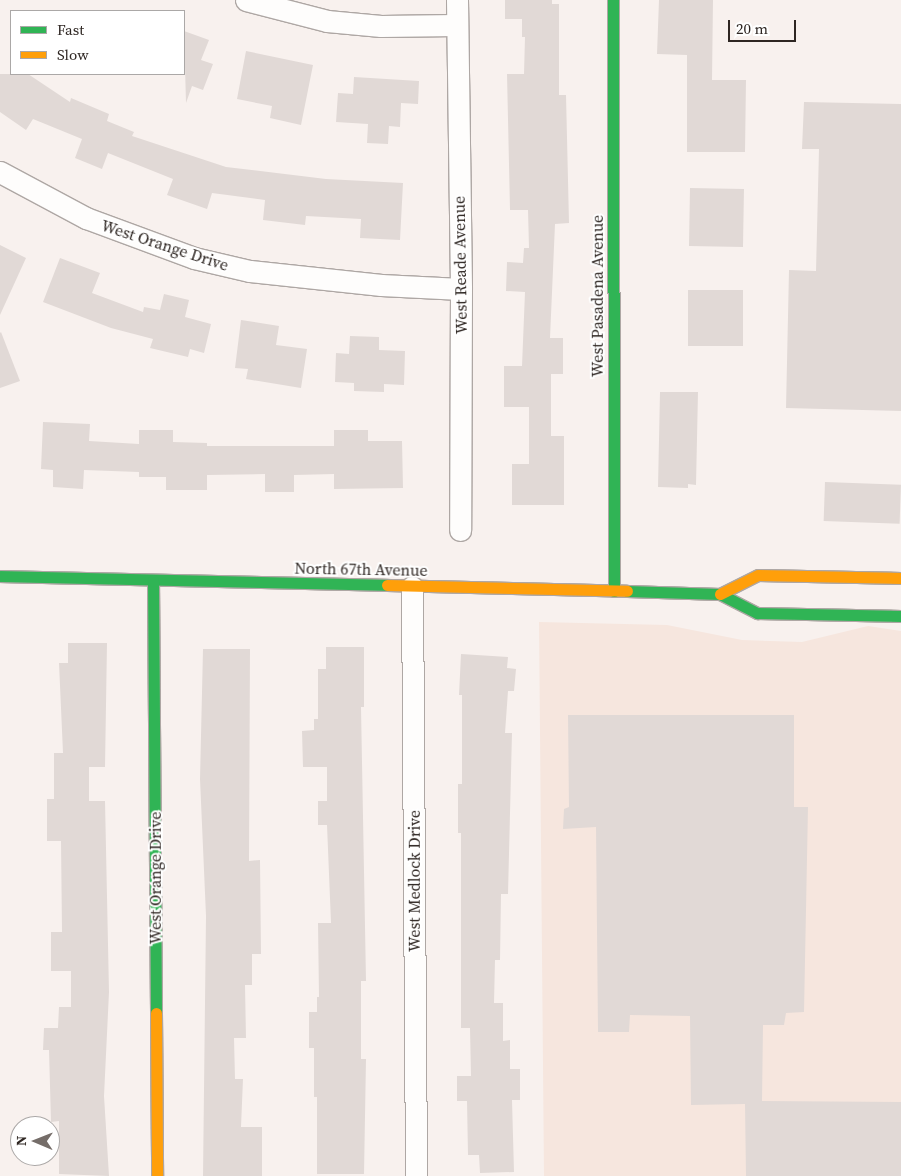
<!DOCTYPE html>
<html>
<head>
<meta charset="utf-8">
<style>
  body { margin:0 }
  #map { position:relative; width:901px; height:1176px; overflow:hidden; background:#f8f1ee; font-family:"Source Serif 4",serif }
  div>[style] { position:absolute }
  [style*='--x'] { left:calc(var(--x)*1px); top:calc(var(--y)*1px); width:calc(var(--w)*1px); rotate:calc(var(--a)*1deg) }
  .built>* { inset:0; background:#f6e6de }
  .building>* { inset:0; background:#e1d9d6; transform-origin:0 0 }
  .roads { filter:drop-shadow(1px 0 #aea7a4) drop-shadow(-1px 0 #aea7a4) drop-shadow(0 1px #aea7a4) drop-shadow(0 -1px #aea7a4) }
  .street>* { height:21px; margin:-10.5px; padding:0 10.5px; transform-origin:10.5px; border-radius:10.5px; background:#fefdfc }
  .fast>* { height:11px; margin:-5.5px; padding:0 5.5px; transform-origin:5.5px; border-radius:5.5px; background:#30b455 }
  .slow>* { height:11px; margin:-5.5px; padding:0 5.5px; transform-origin:5.5px; border-radius:5.5px; background:#ff9f0a }
  span { translate:-50% -50%; white-space:nowrap; text-align:center; line-height:1.15; -webkit-text-stroke:4px #fff; paint-order:stroke }
  .street-label { font-size:16px; color:#2e2622 }
  .legend { position:absolute; left:10px; top:10px; width:175px; height:65px; box-sizing:border-box; background:#fff; border:1px solid #aba8a7; margin:0; padding:6px 9px; list-style:none; font-size:15px; color:#2e2622 }
  .legend li { display:flex; align-items:center; gap:10px; height:25px }
  .legend b { width:25px; border:1px solid #aba8a7 }
  .north { position:absolute; left:10px; top:1116px; width:50px; height:50px; box-sizing:border-box; background:#fff; border:1px solid #aba8a7; border-radius:50%; rotate:271deg; font-size:14px; font-weight:700; line-height:20px; text-align:center; color:#2e2622 }
  .north::after { content:''; display:block; margin:auto; width:18px; height:22px; background:#756d69; clip-path:polygon(50% 0,100% 100%,50% 72%,0 100%) }
  .scale { position:absolute; left:728px; top:20px; width:68px; height:22px; box-sizing:border-box; border:2px solid #2e2622; border-top:0; padding-left:6px; font-size:15px; line-height:18px; white-space:nowrap; color:#2e2622; -webkit-text-stroke:4px #fff; paint-order:stroke }
</style>
</head>
<body>
<div id="map">
  <div class="built">
    <i style="clip-path:polygon(539px 622px,667px 625px,742px 640px,802px 642px,868px 626px,901px 631px,901px 1176px,544px 1176px)"></i>
  </div>
  <div class="building">
    <i style="clip-path:polygon(505px 0,552px 0,552px 4px,559px 4px,559px 95px,566px 95px,569px 223px,555px 224px,550px 338px,563px 338px,563px 374px,551px 374px,551px 436px,564px 436px,564px 505px,512px 505px,512px 464px,529px 464px,529px 407px,504px 407px,504px 366px,522px 366px,525px 292px,506px 291px,507px 262px,523px 263px,524px 248px,529px 248px,528px 210px,510px 210px,507px 74px,524px 74px,525px 37px,522px 37px,522px 19px,505px 19px)"></i>
    <i style="clip-path:polygon(659px 0,713px 0,712px 80px,746px 80px,745px 152px,687px 152px,687px 55px,657px 54px)"></i>
    <i style="clip-path:polygon(184px 31px,209px 40px,201px 60px,213px 64px,203px 90px,192px 86px,186px 103px)"></i>
    <i style="clip-path:polygon(246px 51px,313px 65px,301px 125px,270px 118px,272px 106px,237px 99px)"></i>
    <i style="clip-path:polygon(0 74px,28px 74px,70px 102px,71px 98px,109px 114px,107px 121px,134px 132px,132px 136px,226px 167px,326px 179px,403px 183px,400px 240px,360px 238px,361px 219px,306px 216px,305px 225px,263px 220px,265px 200px,212px 193px,207px 209px,167px 195px,173px 179px,108px 153px,102px 169px,75px 158px,82px 139px,33px 119px,26px 130px,0 112px)"></i>
    <i style="clip-path:polygon(354px 77px,419px 81px,418px 104px,401px 103px,400px 127px,389px 126px,388px 144px,367px 143px,368px 124px,336px 122px,338px 93px,353px 94px)"></i>
    <i style="clip-path:polygon(804px 102px,901px 104px,901px 411px,786px 408px,789px 270px,816px 271px,819px 149px,802px 149px)"></i>
    <i style="left:690px;top:188px;width:54px;height:58px;rotate:1deg"></i>
    <i style="clip-path:polygon(0 245px,26px 258px,0 315px)"></i>
    <i style="clip-path:polygon(60px 258px,100px 273px,92px 293px,143px 312px,144px 307px,160px 310px,164px 294px,189px 300px,185px 317px,211px 324px,204px 353px,190px 349px,188px 357px,150px 348px,153px 339px,111px 328px,43px 302px)"></i>
    <i style="left:688px;top:290px;width:55px;height:56px"></i>
    <i style="clip-path:polygon(241px 320px,279px 326px,276px 345px,307px 349px,301px 388px,246px 379px,248px 369px,235px 368px)"></i>
    <i style="clip-path:polygon(1px 332px,20px 381px,0 388px,0 333px)"></i>
    <i style="clip-path:polygon(350px 336px,379px 337px,379px 350px,405px 351px,404px 385px,384px 384px,384px 392px,354px 391px,354px 383px,335px 382px,336px 353px,349px 354px)"></i>
    <i style="clip-path:polygon(660px 392px,698px 392px,696px 485px,688px 484px,688px 488px,658px 487px)"></i>
    <i style="clip-path:polygon(43px 422px,90px 424px,89px 441px,139px 444px,139px 430px,173px 430px,173px 442px,207px 443px,207px 446px,334px 446px,334px 430px,368px 430px,368px 441px,402px 441px,403px 488px,334px 489px,334px 474px,294px 475px,294px 492px,265px 492px,265px 474px,207px 475px,207px 490px,166px 490px,166px 477px,139px 477px,139px 472px,84px 470px,83px 489px,53px 487px,53px 470px,41px 469px)"></i>
    <i style="left:825px;top:482px;width:76px;height:39px;rotate:2deg"></i>
    <i style="clip-path:polygon(68px 643px,107px 643px,105px 767px,89px 767px,89px 801px,105px 801px,109px 992px,104px 1096px,109px 1176px,59px 1174px,59px 1121px,51px 1122px,49px 1050px,43px 1050px,44px 1028px,58px 1028px,59px 1007px,71px 1007px,71px 971px,51px 971px,51px 932px,62px 932px,61px 841px,47px 841px,47px 799px,54px 799px,54px 753px,63px 753px,59px 663px,68px 663px)"></i>
    <i style="clip-path:polygon(326px 647px,364px 647px,364px 707px,361px 707px,366px 981px,361px 981px,361px 1059px,366px 1059px,364px 1174px,317px 1174px,317px 1097px,314px 1097px,314px 1048px,309px 1048px,309px 1012px,317px 1012px,317px 997px,319px 997px,318px 923px,331px 923px,327px 825px,318px 825px,318px 801px,327px 801px,327px 767px,303px 767px,302px 731px,314px 730px,314px 719px,318px 719px,318px 669px,326px 669px)"></i>
    <i style="clip-path:polygon(203px 649px,250px 649px,249px 861px,260px 860px,261px 954px,252px 954px,252px 985px,245px 985px,246px 1038px,234px 1038px,235px 1079px,243px 1079px,241px 1127px,262px 1127px,262px 1176px,203px 1176px,206px 916px,200px 779px)"></i>
    <i style="clip-path:polygon(461px 654px,508px 657px,507px 668px,516px 669px,514px 691px,508px 691px,505px 733px,512px 733px,508px 894px,501px 894px,500px 960px,495px 960px,494px 1003px,503px 1003px,503px 1041px,510px 1040px,510px 1069px,520px 1069px,520px 1100px,512px 1100px,514px 1172px,480px 1173px,479px 1155px,468px 1155px,467px 1101px,457px 1101px,457px 1076px,471px 1076px,470px 1028px,461px 1028px,461px 833px,458px 833px,458px 784px,462px 784px,462px 695px,459px 695px)"></i>
    <i style="clip-path:polygon(568px 715px,794px 715px,794px 807px,808px 807px,804px 1012px,786px 1013px,784px 1025px,763px 1025px,762px 1101px,901px 1102px,901px 1176px,746px 1176px,745px 1104px,691px 1105px,690px 1016px,630px 1015px,629px 1032px,598px 1032px,596px 827px,563px 829px,564px 809px,569px 807px)"></i>
  </div>
  <div class="roads">
    <div class="street">
      <i style="--x:246;--y:0;--w:84;--a:14.5"></i>
      <i style="--x:327;--y:21;--w:54;--a:5.3"></i>
      <i style="--x:381;--y:26;--w:75;--a:-0.8"></i>
      <i style="--x:457;--y:0;--w:289;--a:89.2"></i>
      <i style="--x:461;--y:289;--w:241;--a:90.2"></i>
      <i style="--x:0;--y:172;--w:98;--a:28.1"></i>
      <i style="--x:86;--y:218;--w:115;--a:20.3"></i>
      <i style="--x:194;--y:258;--w:57;--a:13.1"></i>
      <i style="--x:250;--y:271;--w:132;--a:6.1"></i>
      <i style="--x:381;--y:285;--w:80;--a:2.9"></i>
      <i style="--x:412;--y:587;--w:589;--a:89.61"></i>
    </div>
    <div class="fast">
      <i style="--x:613;--y:0;--w:591;--a:89.9"></i>
      <i style="--x:0;--y:576;--w:387;--a:1.3"></i>
      <i style="--x:153;--y:580;--w:433;--a:89.6"></i>
      <i style="--x:627;--y:591;--w:93;--a:1.8"></i>
      <i style="--x:720;--y:594;--w:42;--a:27.2"></i>
      <i style="--x:757;--y:613;--w:144;--a:1.2"></i>
    </div>
    <div class="slow">
      <i style="--x:387;--y:585;--w:240;--a:1.4"></i>
      <i style="--x:720;--y:594;--w:42;--a:-26.6"></i>
      <i style="--x:758;--y:575;--w:143;--a:1.2"></i>
      <i style="--x:156;--y:1013;--w:163;--a:89.6"></i>
    </div>
  </div>
  <div class="street-label">
    <span style="left:165px;top:245px;rotate:18deg">West Orange Drive</span>
    <span style="left:460px;top:265px;rotate:-91deg">West Reade Avenue</span>
    <span style="left:597px;top:296px;rotate:-90deg">West Pasadena Avenue</span>
    <span style="left:361px;top:569px;rotate:1deg">North 67th Avenue</span>
    <span style="left:155px;top:878px;rotate:-90deg">West Orange Drive</span>
    <span style="left:414px;top:881px;rotate:-90deg">West Medlock Drive</span>
  </div>
  <ul class="legend">
  <li><b style="height:6px;background:#30b455"></b>Fast</li>
  <li><b style="height:6px;background:#ff9f0a"></b>Slow</li>
  </ul>
  <div class="north">N</div>
  <div class="scale">20 m</div>
</div>
</body>
</html>
